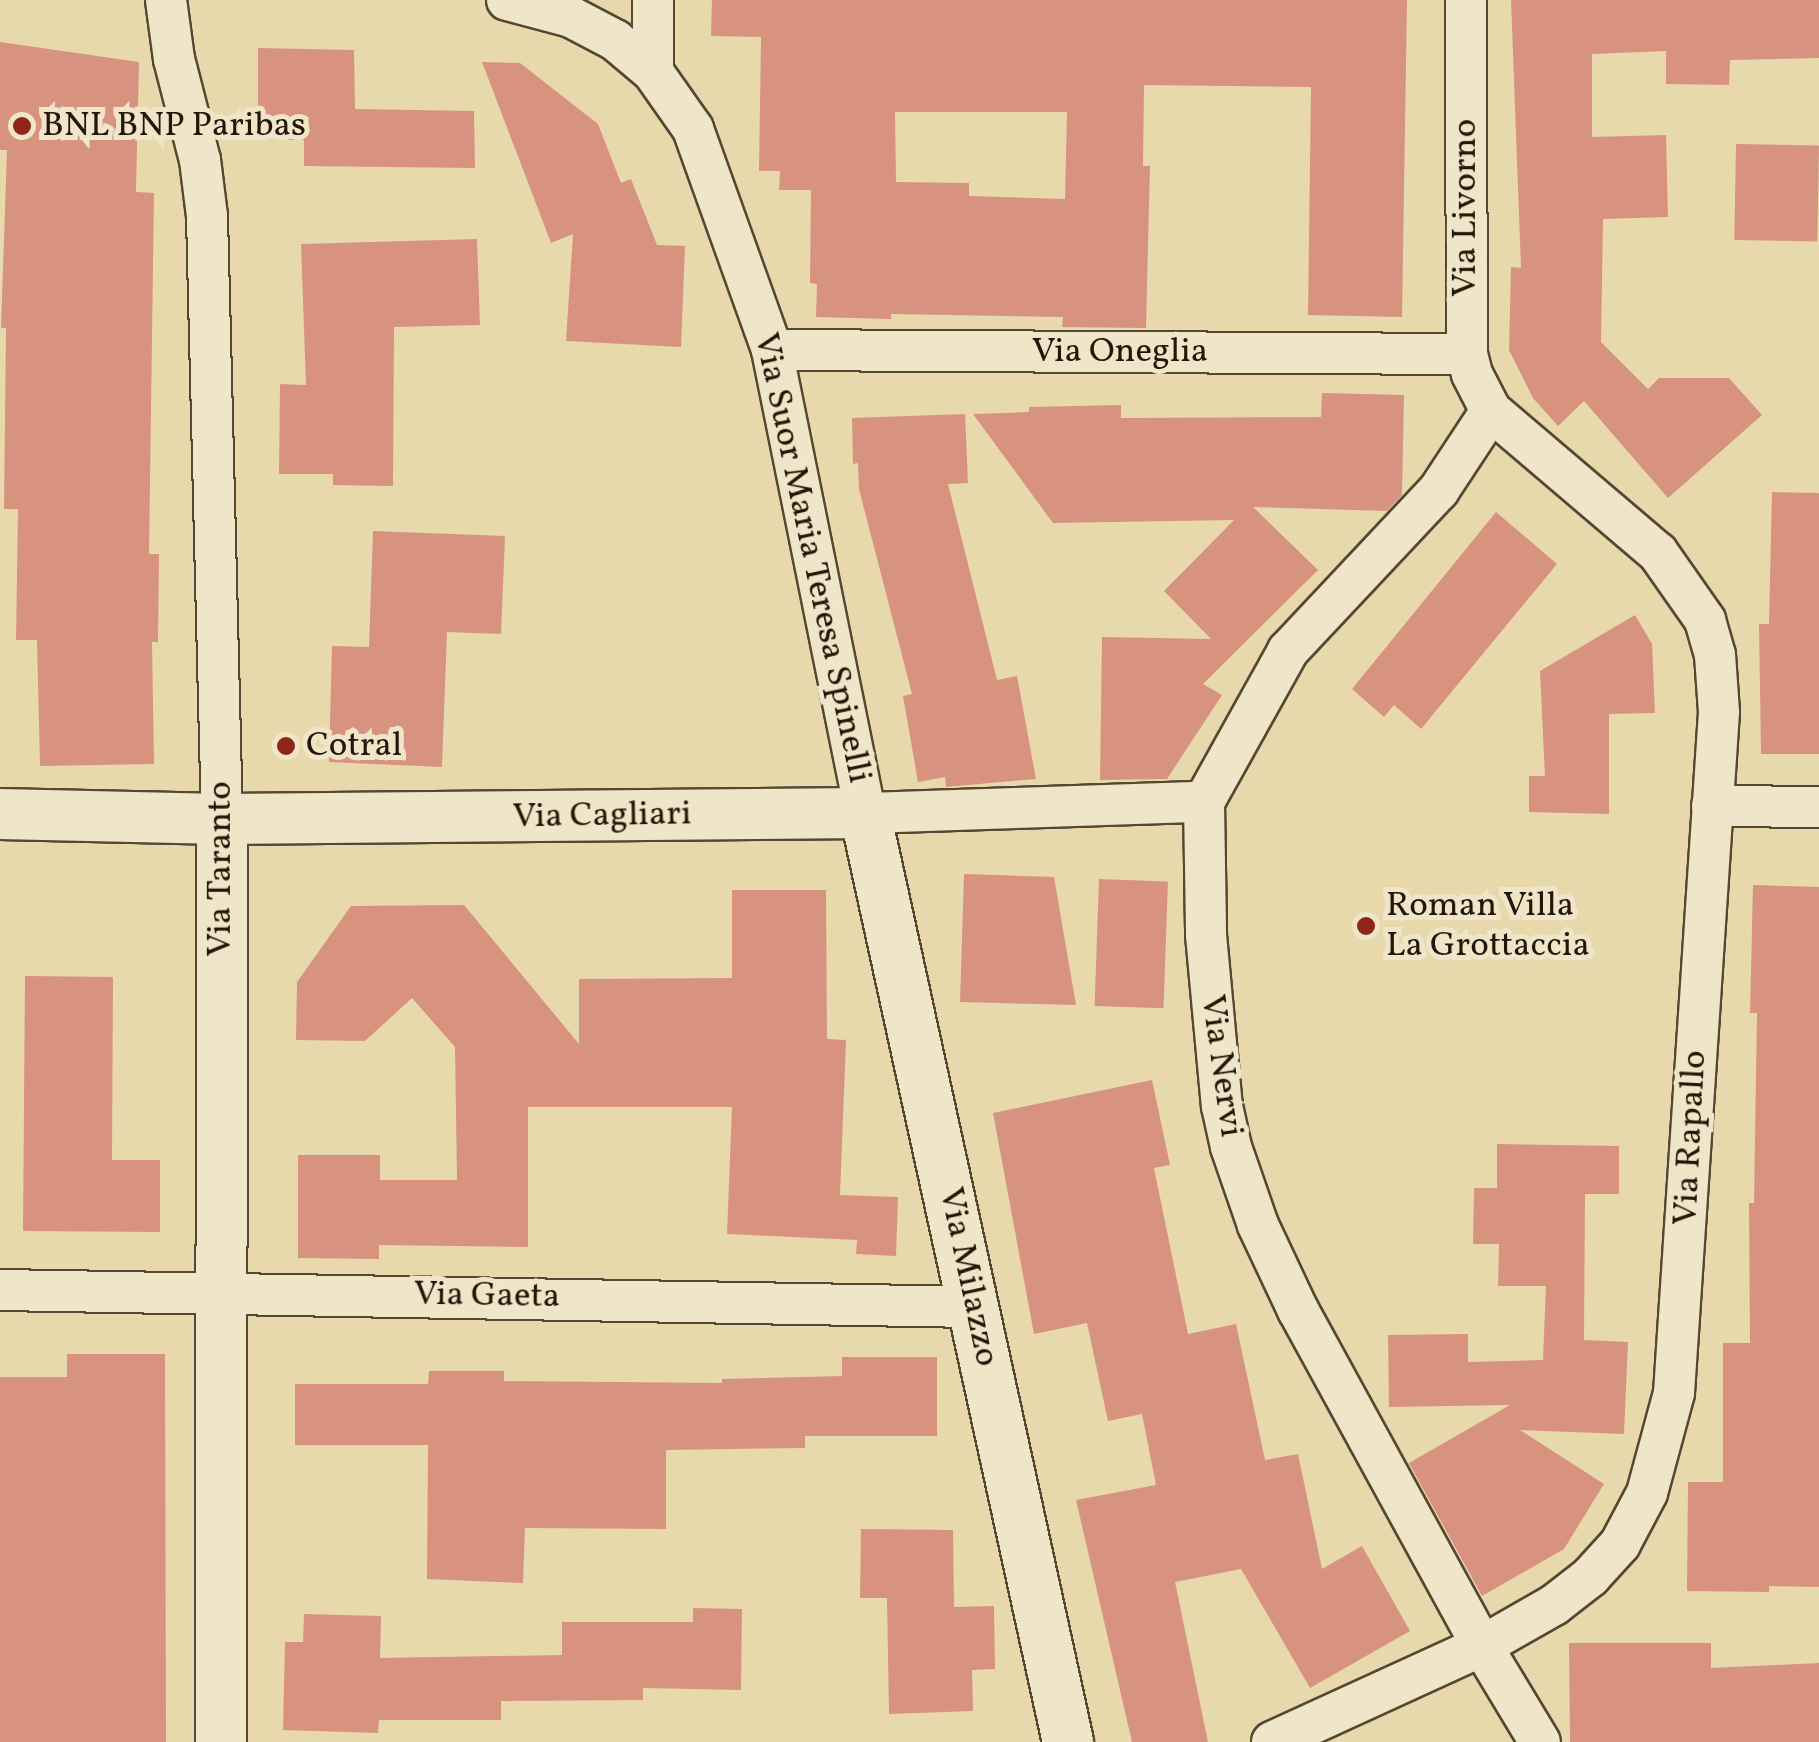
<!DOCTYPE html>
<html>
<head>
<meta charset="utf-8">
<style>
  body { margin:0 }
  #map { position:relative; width:1819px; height:1742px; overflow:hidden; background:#e7d9ac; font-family:Vollkorn,serif }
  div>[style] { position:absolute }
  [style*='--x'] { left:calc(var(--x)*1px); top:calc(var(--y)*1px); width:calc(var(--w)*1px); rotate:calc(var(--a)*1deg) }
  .building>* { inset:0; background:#d89380; transform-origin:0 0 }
  .roads { filter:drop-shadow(2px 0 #564732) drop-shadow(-2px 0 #564732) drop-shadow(0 2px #564732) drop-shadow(0 -2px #564732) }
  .minor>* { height:40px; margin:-20px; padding:0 20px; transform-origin:20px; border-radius:20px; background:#efe6c9 }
  .tertiary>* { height:50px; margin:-25px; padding:0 25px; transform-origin:25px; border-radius:25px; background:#efe6c9 }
  .dots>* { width:28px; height:28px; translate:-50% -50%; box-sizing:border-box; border:5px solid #efe6c9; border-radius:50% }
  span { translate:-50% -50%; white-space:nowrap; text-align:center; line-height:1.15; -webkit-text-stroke:10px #efe6c9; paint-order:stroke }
  .poi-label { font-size:35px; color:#26160a }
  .left { translate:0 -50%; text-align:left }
  .street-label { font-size:35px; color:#26160a }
</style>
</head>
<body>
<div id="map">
  <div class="building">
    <i style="clip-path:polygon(evenodd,712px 0,1407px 0,1402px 317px,1308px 315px,1311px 87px,1144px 85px,1143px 166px,1150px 166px,1146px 328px,1062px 327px,1063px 317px,891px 314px,891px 319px,816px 317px,817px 284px,810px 283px,811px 190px,779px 190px,780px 171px,759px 171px,761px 37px,711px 36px,712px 0,895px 112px,1067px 112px,1065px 199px,969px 196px,969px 183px,896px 182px,895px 112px)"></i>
    <i style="clip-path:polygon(1511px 0,1819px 0,1819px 58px,1730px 60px,1729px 85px,1666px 84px,1666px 51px,1592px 54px,1592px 137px,1666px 135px,1668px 217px,1603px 219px,1601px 342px,1648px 389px,1659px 378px,1729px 378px,1762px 415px,1668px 498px,1584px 401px,1558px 426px,1533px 398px,1509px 350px,1511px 267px,1521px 268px)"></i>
    <i style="clip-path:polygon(0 42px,139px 62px,136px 192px,154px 193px,149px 554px,159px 554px,158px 642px,152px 642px,154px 764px,40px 766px,37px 640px,16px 640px,18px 509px,4px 509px,6px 328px,1px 328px,7px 150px,0 150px)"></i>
    <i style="clip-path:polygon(258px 48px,354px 50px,355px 109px,474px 111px,475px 168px,304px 166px,304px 140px,279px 140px,279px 127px,258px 127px)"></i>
    <i style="clip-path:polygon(482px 62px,520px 63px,598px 124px,621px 183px,631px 179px,657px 245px,685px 246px,681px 347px,566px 341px,573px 234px,551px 243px)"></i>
    <i style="left:1736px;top:144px;width:83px;height:96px;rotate:1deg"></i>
    <i style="clip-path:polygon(477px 239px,480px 325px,394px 327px,393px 486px,333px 485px,333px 474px,279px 474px,280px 384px,306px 385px,301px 244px)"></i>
    <i style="clip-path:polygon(1322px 393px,1404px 395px,1402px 495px,1387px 511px,1253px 507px,1318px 570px,1203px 684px,1222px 695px,1167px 779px,1100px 780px,1102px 637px,1211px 639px,1164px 591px,1234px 520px,1053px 523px,973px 414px,1029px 412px,1029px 407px,1121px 405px,1121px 418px,1321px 417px)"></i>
    <i style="clip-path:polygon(965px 414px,968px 483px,948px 484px,997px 680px,1017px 676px,1036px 779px,946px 787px,945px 777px,918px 782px,903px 696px,912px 694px,859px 489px,858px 463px,853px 464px,852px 418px)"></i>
    <i style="clip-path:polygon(1772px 492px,1819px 493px,1819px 754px,1761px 754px,1759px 624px,1769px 624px)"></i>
    <i style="clip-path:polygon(1496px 512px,1557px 564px,1421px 729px,1394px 705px,1384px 717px,1352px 689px)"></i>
    <i style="clip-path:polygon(373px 531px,505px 536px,501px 634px,447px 632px,442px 767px,329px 762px,332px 646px,369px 647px)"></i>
    <i style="clip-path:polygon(1635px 615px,1652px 644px,1655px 713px,1609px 714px,1609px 814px,1529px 812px,1529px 776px,1545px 776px,1540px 671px)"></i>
    <i style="clip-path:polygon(964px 874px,1054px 877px,1076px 1005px,960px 1002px)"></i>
    <i style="left:1099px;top:879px;width:69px;height:127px;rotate:2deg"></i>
    <i style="clip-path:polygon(1753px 885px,1819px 887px,1819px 1587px,1769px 1586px,1769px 1592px,1687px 1591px,1688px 1482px,1723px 1482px,1723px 1343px,1750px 1343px,1749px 1203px,1754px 1203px,1757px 1013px,1750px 1013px)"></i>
    <i style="clip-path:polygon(732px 890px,826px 890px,827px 1039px,846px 1040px,840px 1195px,898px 1197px,896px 1256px,856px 1254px,857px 1240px,727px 1234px,732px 1107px,528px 1107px,528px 1247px,379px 1245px,379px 1259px,298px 1258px,298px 1155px,380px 1155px,380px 1180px,457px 1180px,455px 1047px,412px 998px,365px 1041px,296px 1040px,297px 982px,351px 906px,464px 905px,579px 1044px,579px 979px,732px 978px)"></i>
    <i style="clip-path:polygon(25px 976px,113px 977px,112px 1160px,160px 1160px,160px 1232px,23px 1231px)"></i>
    <i style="clip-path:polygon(1152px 1080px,1170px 1165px,1154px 1168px,1188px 1334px,1236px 1324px,1265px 1460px,1298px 1454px,1322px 1569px,1362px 1546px,1410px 1631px,1310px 1688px,1241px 1569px,1175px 1582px,1208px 1742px,1132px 1742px,1076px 1500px,1156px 1485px,1142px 1414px,1108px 1421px,1087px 1323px,1034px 1334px,993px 1113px)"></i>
    <i style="clip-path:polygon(1497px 1144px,1619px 1146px,1619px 1194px,1585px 1194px,1584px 1340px,1628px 1342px,1624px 1434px,1520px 1430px,1604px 1484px,1564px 1549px,1482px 1596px,1409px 1463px,1510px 1405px,1389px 1407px,1388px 1335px,1468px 1334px,1468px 1362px,1543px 1360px,1546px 1286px,1498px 1286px,1499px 1244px,1473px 1244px,1474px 1188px,1497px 1188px)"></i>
    <i style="clip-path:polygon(67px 1354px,165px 1354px,166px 1742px,0 1742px,0 1377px,67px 1377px)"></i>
    <i style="clip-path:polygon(842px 1357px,937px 1357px,937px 1436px,805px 1436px,805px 1448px,666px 1450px,666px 1529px,525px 1528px,523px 1583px,427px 1579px,428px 1445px,295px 1445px,295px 1384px,428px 1384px,429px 1371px,504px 1371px,504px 1381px,722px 1383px,722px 1379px,842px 1376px)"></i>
    <i style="clip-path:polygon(861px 1529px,953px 1530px,954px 1607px,994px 1606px,995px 1669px,972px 1670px,973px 1711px,889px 1714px,887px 1598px,860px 1598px)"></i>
    <i style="clip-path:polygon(693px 1608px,742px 1609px,741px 1690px,643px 1688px,643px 1700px,501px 1701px,501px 1720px,379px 1720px,378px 1733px,283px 1730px,285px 1642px,303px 1642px,304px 1614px,381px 1616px,380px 1658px,562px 1655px,562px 1622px,693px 1622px)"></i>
    <i style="clip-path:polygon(1569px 1643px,1711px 1643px,1711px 1668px,1819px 1663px,1819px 1742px,1570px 1742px)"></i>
  </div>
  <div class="roads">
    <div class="minor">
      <i style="--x:166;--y:0;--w:60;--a:82.3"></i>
      <i style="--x:174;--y:59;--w:104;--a:75.6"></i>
      <i style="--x:200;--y:160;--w:56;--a:82.9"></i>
      <i style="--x:207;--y:216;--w:603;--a:88.58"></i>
      <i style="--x:507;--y:0;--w:66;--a:14.9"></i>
      <i style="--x:571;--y:17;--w:50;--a:27.6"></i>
      <i style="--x:615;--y:40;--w:50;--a:40.1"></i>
      <i style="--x:653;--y:72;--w:70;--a:54.9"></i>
      <i style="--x:693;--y:129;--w:235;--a:70.3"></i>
      <i style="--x:772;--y:350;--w:472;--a:78.6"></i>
      <i style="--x:865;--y:813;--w:339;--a:-1.9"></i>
      <i style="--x:653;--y:72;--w:72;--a:-90"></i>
      <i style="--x:772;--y:350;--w:695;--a:0.33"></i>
      <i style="--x:1491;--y:411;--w:95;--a:123.4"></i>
      <i style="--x:1439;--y:490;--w:221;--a:133.2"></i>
      <i style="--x:1288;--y:651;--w:173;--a:119.1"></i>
      <i style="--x:1204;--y:802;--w:133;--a:89.1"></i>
      <i style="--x:1206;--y:935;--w:172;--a:84.7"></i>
      <i style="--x:1222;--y:1106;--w:42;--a:77.6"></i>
      <i style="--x:1231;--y:1147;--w:83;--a:70.9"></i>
      <i style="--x:1258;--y:1225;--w:94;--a:64.8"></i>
      <i style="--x:1298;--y:1310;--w:383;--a:61.3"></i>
      <i style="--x:1482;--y:1646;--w:112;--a:58.9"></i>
      <i style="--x:1712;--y:806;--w:107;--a:0.5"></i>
      <i style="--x:0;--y:1290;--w:974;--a:1"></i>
      <i style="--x:1272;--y:1742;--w:231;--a:-24.6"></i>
      <i style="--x:1482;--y:1646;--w:83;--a:-29.7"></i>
      <i style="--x:1554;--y:1605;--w:46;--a:-37.9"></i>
      <i style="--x:1590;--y:1577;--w:45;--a:-47.7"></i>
      <i style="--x:1620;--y:1544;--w:58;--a:-62.1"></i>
      <i style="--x:1647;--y:1493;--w:104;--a:-74.9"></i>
      <i style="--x:1674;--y:1393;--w:682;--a:-86.22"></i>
      <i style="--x:1719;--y:712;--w:57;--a:-94"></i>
      <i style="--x:1715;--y:655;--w:36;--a:-106"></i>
      <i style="--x:1705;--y:620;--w:82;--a:-125"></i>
      <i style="--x:1658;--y:553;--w:219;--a:-139.6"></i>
      <i style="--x:1491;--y:411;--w:42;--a:-117.2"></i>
      <i style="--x:1472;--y:374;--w:21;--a:-104"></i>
      <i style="--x:1467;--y:354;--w:354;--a:-90.2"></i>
    </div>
    <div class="tertiary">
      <i style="--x:0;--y:814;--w:222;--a:1.3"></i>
      <i style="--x:222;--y:819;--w:643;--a:-0.53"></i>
      <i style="--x:865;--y:813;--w:951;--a:77.67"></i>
      <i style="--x:221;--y:1742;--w:923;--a:-89.94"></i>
    </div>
  </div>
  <div class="dots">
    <i style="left:22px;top:126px;background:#8f2418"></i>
    <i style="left:286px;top:746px;background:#8f2418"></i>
    <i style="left:1366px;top:926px;background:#8f2418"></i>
  </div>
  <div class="poi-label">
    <span class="left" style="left:42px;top:126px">BNL BNP Paribas</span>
    <span class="left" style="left:306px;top:746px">Cotral</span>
    <span class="left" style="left:1386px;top:926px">Roman Villa<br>La Grottaccia</span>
  </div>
  <div class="street-label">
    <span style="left:1466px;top:208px;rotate:-90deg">Via Livorno</span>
    <span style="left:1120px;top:352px">Via Oneglia</span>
    <span style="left:812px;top:558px;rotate:78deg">Via Suor Maria Teresa Spinelli</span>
    <span style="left:602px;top:816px;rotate:-1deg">Via Cagliari</span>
    <span style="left:221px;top:869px;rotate:-90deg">Via Taranto</span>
    <span style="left:1221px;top:1066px;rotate:82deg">Via Nervi</span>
    <span style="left:1691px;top:1138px;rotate:-87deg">Via Rapallo</span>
    <span style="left:968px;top:1277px;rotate:78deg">Via Milazzo</span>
    <span style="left:487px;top:1296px;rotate:1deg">Via Gaeta</span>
  </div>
</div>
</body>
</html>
